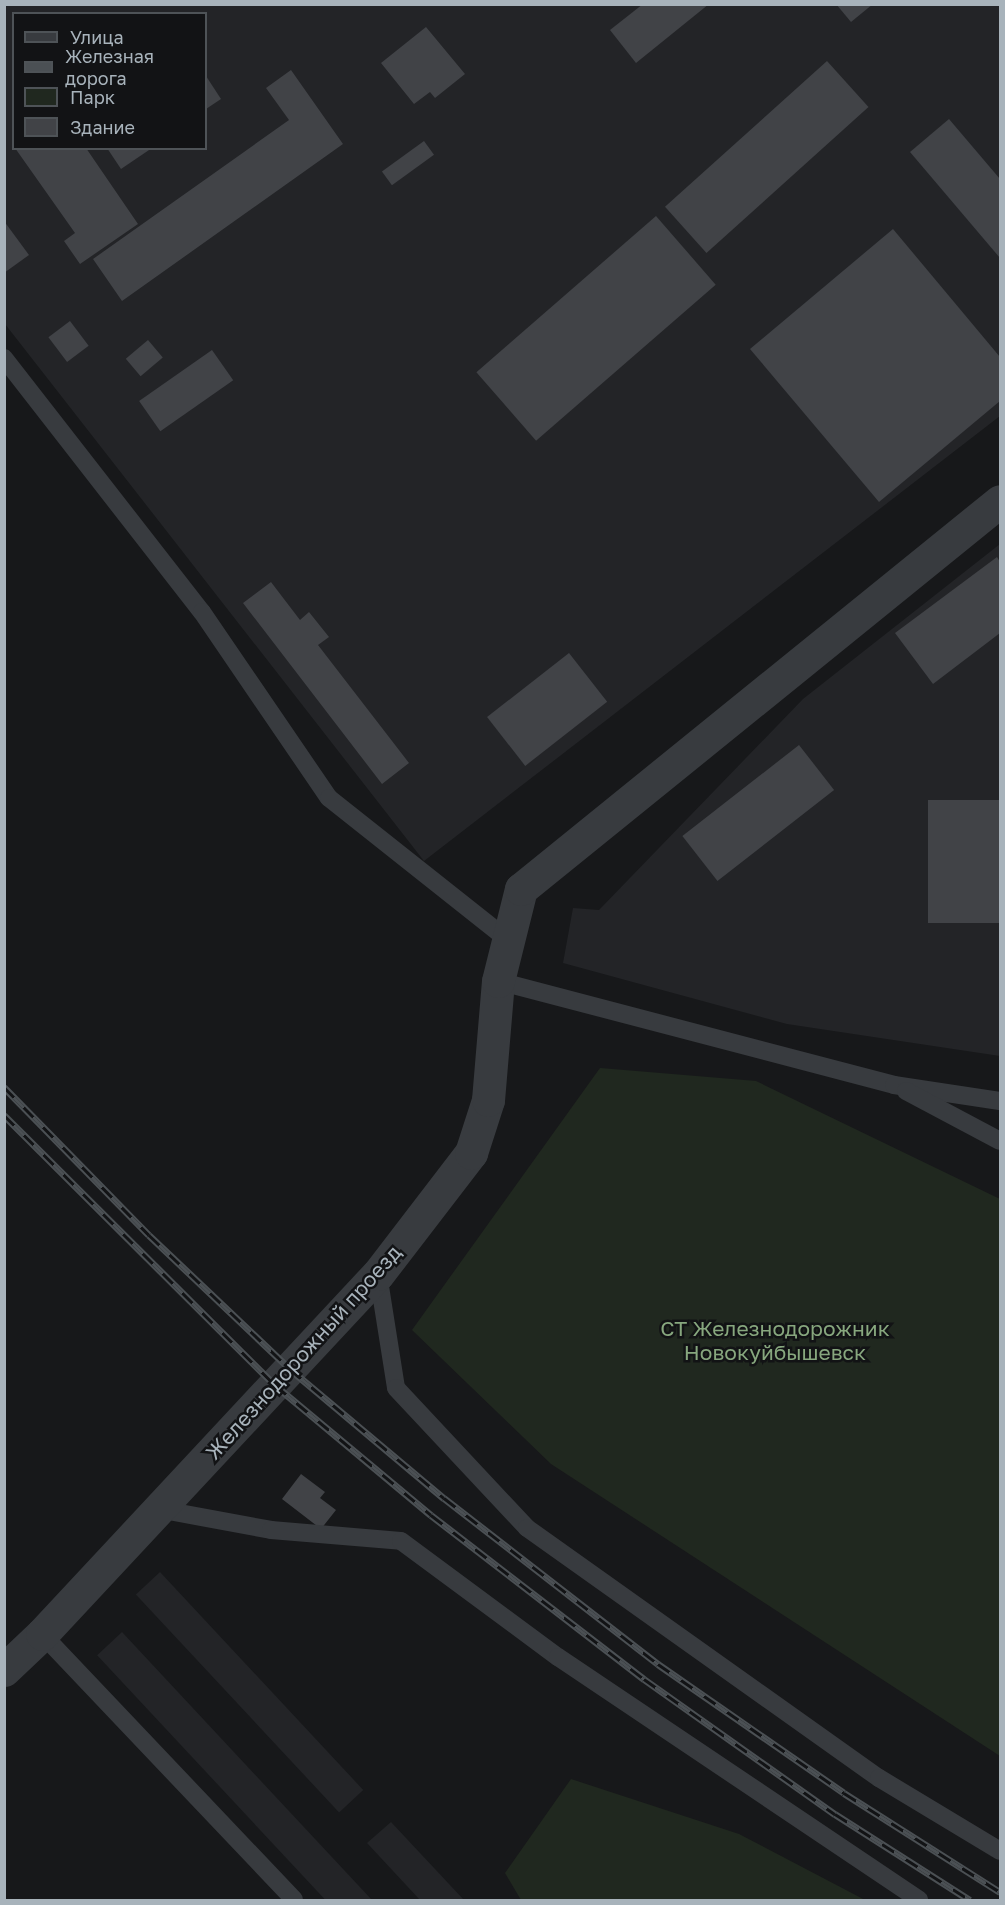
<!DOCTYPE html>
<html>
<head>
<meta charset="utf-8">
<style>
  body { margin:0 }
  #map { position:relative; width:1005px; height:1905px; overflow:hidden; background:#17181a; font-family:"Golos Text",sans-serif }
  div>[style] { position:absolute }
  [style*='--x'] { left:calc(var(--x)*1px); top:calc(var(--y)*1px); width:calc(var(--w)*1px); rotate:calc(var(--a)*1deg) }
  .built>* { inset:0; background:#232427; transform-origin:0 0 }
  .green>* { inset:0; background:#20281f }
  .building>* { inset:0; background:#414347; transform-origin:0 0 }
  .lane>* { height:18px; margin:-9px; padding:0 9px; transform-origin:9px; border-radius:9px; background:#383b3f }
  .street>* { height:33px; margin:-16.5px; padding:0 16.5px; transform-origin:16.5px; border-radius:16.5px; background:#383b3f }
  .rail>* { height:7px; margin-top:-3.5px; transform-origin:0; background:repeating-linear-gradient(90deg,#121315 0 14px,#4b5054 0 28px); box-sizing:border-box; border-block:2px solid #4b5054 }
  span { translate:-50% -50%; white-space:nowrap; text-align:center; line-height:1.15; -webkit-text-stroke:5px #121315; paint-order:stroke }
  .park-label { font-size:21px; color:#87a77e }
  .street-label { font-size:21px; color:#a8b3bb }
  .frame { position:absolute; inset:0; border:6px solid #a8b3bb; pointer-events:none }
  .legend { position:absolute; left:12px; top:12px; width:195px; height:138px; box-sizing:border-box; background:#121315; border:2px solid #4e5357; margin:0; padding:8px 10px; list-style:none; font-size:18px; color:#a8b3bb }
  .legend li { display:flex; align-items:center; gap:12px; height:30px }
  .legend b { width:30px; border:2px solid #4e5357 }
</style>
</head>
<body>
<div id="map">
  <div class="built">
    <i style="clip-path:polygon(evenodd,5px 5px,1000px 5px,1000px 416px,424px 861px,5px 324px,5px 5px,14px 14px,206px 14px,206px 148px,14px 148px,14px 14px)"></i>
    <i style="clip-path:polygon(1000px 544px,1000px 1056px,787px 1024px,563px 963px,573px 908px,599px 910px,803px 699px)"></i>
    <i style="left:160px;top:1572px;width:298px;height:33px;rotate:47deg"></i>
    <i style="left:122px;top:1632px;width:369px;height:34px;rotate:47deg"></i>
    <i style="clip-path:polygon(391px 1822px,464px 1900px,420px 1900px,367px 1843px)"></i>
  </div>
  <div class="green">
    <i style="clip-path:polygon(600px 1068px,756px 1081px,1000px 1199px,1000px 1756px,551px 1464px,412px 1330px)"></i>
    <i style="clip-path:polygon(571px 1779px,739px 1834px,865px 1900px,521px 1900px,505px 1873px)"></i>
  </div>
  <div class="building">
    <i style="clip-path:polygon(643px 4px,709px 4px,636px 63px,610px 30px)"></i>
    <i style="clip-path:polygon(836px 4px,873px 4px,851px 22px)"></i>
    <i style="clip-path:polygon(426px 27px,465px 74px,435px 98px,430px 92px,414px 104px,381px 63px)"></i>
    <i style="left:827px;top:61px;width:62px;height:218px;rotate:48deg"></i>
    <i style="clip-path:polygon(291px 70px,343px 144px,122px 301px,93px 259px,289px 120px,266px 88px)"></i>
    <i style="clip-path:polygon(206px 76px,221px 99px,206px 109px)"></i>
    <i style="clip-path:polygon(949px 119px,1000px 179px,1000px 258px,910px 152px)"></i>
    <i style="left:424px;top:141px;width:17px;height:52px;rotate:54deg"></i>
    <i style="clip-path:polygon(15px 148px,86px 148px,138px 224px,80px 264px,64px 241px,75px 233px)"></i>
    <i style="clip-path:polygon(107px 148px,152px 148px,121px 169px)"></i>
    <i style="left:656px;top:216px;width:91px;height:238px;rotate:49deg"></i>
    <i style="clip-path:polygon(4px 221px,29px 255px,4px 273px)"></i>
    <i style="clip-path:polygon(893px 229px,1000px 357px,1000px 401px,879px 502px,750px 349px)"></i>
    <i style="left:70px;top:321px;width:31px;height:27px;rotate:53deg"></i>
    <i style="left:148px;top:340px;width:23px;height:29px;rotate:50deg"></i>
    <i style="left:212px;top:350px;width:37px;height:89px;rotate:55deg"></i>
    <i style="clip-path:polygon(997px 557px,1000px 562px,1000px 633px,933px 684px,895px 633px)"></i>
    <i style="clip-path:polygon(271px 582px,300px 620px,309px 612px,329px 637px,318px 645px,409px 763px,382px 784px,243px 603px)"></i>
    <i style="left:569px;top:653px;width:62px;height:104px;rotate:52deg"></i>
    <i style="left:799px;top:745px;width:57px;height:148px;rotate:52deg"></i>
    <i style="left:928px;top:800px;width:72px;height:123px"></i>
    <i style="clip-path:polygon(301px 1474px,325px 1492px,320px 1498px,336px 1510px,321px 1529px,282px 1499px)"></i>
  </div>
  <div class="lane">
    <i style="--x:4;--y:358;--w:322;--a:52.1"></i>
    <i style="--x:202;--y:612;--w:225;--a:55.7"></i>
    <i style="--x:329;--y:798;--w:228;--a:38.4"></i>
    <i style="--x:498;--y:981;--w:409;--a:14.7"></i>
    <i style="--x:894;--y:1085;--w:107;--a:8.6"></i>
    <i style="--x:906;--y:1091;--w:106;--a:28"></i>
    <i style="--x:378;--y:1274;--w:115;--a:81"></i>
    <i style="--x:396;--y:1388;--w:192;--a:46.9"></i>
    <i style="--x:527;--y:1528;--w:432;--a:35.4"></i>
    <i style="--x:879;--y:1778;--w:141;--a:31.1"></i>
    <i style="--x:158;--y:1509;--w:115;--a:10.5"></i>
    <i style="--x:271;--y:1530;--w:130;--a:4.8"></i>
    <i style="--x:401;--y:1541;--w:195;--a:36.5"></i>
    <i style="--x:558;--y:1657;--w:435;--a:33.9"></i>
    <i style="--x:42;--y:1634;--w:366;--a:46.5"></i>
  </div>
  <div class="street">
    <i style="--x:4;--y:1670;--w:52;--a:-43.5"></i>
    <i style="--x:42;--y:1634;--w:492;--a:-47"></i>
    <i style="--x:378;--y:1274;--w:153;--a:-52.5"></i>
    <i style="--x:471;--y:1153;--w:56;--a:-72.2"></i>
    <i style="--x:488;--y:1100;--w:119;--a:-85.2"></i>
    <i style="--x:498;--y:981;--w:95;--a:-76"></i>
    <i style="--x:521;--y:889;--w:616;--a:-39.01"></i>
  </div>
  <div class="rail">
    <i style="--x:4;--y:1087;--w:207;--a:45.6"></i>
    <i style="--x:149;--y:1235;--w:195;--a:43.5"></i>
    <i style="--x:290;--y:1369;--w:201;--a:40"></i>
    <i style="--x:444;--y:1498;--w:271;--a:37.8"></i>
    <i style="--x:658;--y:1664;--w:226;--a:34.7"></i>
    <i style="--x:844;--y:1793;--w:185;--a:32.4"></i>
    <i style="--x:4;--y:1115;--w:383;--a:44.9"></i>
    <i style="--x:275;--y:1385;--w:203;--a:39.8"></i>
    <i style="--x:431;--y:1515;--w:269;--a:37.6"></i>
    <i style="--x:644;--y:1679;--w:234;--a:35.3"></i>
    <i style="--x:835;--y:1814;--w:160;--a:32.5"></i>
  </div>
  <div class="park-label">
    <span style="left:775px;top:1340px">СТ Железнодорожник<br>Новокуйбышевск</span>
  </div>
  <div class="street-label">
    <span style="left:303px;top:1352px;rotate:-48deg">Железнодорожный проезд</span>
  </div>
  <div class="frame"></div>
  <ul class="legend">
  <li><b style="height:8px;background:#383b3f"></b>Улица</li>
  <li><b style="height:8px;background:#4b5054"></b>Железная дорога</li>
  <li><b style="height:16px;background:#20281f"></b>Парк</li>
  <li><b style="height:16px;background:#414347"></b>Здание</li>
  </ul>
</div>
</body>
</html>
